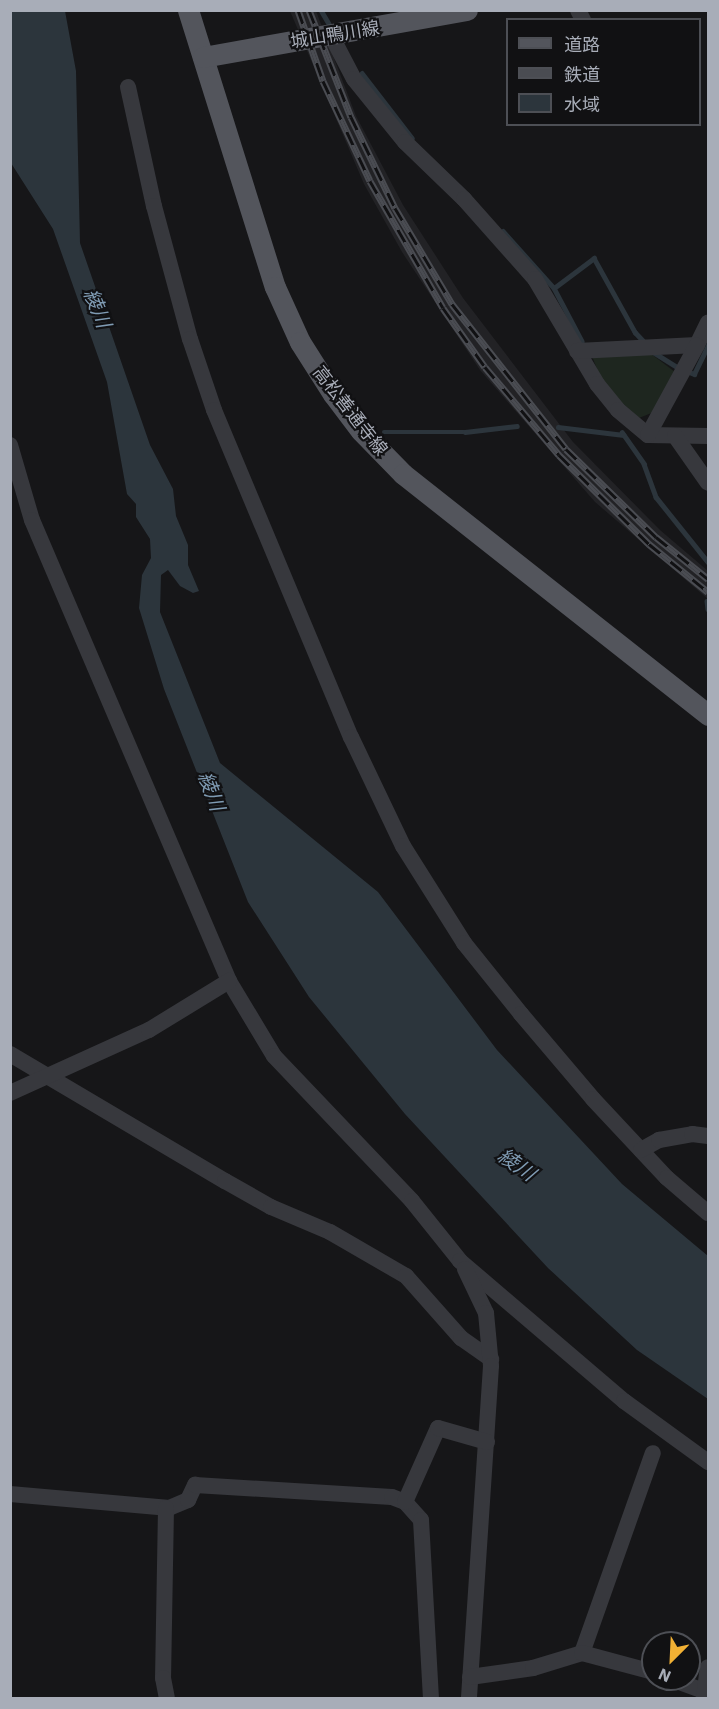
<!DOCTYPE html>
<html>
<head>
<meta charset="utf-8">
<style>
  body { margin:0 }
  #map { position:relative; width:719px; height:1709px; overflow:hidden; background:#161618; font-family:"IBM Plex Sans","Noto Sans JP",sans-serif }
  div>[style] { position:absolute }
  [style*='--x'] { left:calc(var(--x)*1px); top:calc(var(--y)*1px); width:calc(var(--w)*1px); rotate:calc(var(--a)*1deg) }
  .built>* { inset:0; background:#222225 }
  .green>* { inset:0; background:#1e261f }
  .water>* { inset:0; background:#2c353c }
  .stream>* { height:4.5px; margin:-2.25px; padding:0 2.25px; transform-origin:2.25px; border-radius:2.25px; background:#2c353c }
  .minor>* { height:16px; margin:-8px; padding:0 8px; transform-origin:8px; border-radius:8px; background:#37383d }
  .major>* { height:21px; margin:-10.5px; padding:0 10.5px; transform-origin:10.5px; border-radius:10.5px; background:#53555c }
  .rail>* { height:7px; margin-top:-3.5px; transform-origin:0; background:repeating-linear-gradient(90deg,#111113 0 14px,#4a4c52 0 28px); box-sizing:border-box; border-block:2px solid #4a4c52 }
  span { translate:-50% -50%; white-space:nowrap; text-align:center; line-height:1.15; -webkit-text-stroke:4.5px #111113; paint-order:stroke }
  .street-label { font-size:18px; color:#a8adb8 }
  .water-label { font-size:20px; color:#7f9bb3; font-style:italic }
  .frame { position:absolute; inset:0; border:12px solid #a8adb8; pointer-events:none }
  .legend { position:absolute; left:506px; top:18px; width:195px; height:108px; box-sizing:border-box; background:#111113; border:2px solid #4d4f55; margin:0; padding:8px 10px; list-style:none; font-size:18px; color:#a8adb8 }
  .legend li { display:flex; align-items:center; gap:12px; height:30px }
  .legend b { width:30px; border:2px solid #4d4f55 }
  .north { position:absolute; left:641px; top:1631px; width:60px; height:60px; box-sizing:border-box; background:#111113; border:2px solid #4d4f55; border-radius:50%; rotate:204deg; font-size:16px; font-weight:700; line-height:24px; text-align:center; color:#a8adb8 }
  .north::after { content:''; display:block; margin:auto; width:21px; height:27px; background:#f2b134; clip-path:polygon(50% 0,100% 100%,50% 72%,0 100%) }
</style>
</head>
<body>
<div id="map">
  <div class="built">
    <i style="clip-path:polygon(290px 11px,316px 11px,356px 116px,403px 205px,463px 298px,573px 442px,660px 530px,708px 571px,708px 599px,595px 502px,480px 370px,402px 252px,364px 184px)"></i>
  </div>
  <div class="green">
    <i style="clip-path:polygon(646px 350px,675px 372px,654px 412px,639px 418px,604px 387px,592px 356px)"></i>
  </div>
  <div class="water">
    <i style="clip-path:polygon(11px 10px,65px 11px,76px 71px,80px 243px,150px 445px,173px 489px,176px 516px,188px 545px,188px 565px,199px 591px,193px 593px,180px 586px,168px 570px,161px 575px,160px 612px,220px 763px,378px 892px,497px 1050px,622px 1184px,708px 1256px,708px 1399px,637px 1350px,548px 1268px,405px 1114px,309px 997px,248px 902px,164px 689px,139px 608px,142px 575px,151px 558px,150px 539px,136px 517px,136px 504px,127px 494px,107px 382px,53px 229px,11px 163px)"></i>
  </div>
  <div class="stream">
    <i style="--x:321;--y:10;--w:22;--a:60"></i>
    <i style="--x:362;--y:73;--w:82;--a:52.4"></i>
    <i style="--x:503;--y:231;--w:76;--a:48.2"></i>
    <i style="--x:554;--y:288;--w:60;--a:62.2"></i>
    <i style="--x:554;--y:288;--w:50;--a:-36.9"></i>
    <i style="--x:594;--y:258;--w:85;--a:61"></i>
    <i style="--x:635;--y:332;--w:16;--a:47"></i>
    <i style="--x:653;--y:352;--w:31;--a:32"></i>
    <i style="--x:687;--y:371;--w:8;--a:23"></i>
    <i style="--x:694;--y:374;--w:32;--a:-64"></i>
    <i style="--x:558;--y:427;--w:66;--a:6.9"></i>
    <i style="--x:384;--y:432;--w:81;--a:0"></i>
    <i style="--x:465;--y:432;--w:52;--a:-6.6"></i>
    <i style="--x:622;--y:432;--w:39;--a:55"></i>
    <i style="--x:644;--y:464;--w:35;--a:70"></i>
    <i style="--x:656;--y:497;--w:83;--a:51.3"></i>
    <i style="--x:707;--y:601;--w:8;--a:83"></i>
  </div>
  <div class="minor">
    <i style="--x:578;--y:10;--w:11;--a:63"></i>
    <i style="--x:332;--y:37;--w:47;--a:62.4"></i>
    <i style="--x:354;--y:79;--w:81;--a:51"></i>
    <i style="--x:405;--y:142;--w:82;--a:44"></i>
    <i style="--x:464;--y:199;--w:107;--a:48.4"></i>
    <i style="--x:535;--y:279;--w:122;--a:59.4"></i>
    <i style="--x:597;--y:384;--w:33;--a:51"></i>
    <i style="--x:618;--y:410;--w:39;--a:40"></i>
    <i style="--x:648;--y:435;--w:60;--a:1"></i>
    <i style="--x:128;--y:87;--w:122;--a:77.7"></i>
    <i style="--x:154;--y:206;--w:138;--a:74.9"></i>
    <i style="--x:190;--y:339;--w:75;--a:71.3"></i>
    <i style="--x:214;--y:410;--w:355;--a:67.3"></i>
    <i style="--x:351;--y:737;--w:121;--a:64.5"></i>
    <i style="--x:403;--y:846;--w:115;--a:57.8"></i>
    <i style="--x:464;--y:943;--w:91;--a:51.2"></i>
    <i style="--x:521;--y:1014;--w:111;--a:49.7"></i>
    <i style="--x:593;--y:1099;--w:108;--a:46.9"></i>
    <i style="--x:667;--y:1178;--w:54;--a:40.5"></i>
    <i style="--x:577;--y:351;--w:120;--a:-2.9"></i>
    <i style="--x:697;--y:345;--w:25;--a:-64"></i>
    <i style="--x:648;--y:435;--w:102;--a:-61.4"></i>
    <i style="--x:675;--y:436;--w:57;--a:54.9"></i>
    <i style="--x:10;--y:445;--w:78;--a:73.7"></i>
    <i style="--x:32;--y:520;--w:501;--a:66.86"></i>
    <i style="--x:229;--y:981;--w:87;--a:59"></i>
    <i style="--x:274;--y:1056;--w:200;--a:46.4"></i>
    <i style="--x:412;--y:1201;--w:77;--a:51.3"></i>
    <i style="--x:460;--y:1261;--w:216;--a:40.5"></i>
    <i style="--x:624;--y:1401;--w:104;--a:36"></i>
    <i style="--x:10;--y:1054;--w:250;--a:30.6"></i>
    <i style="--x:225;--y:1181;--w:53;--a:29.5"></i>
    <i style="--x:271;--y:1207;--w:64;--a:23"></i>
    <i style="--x:330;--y:1232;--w:88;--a:30.1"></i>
    <i style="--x:406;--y:1276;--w:83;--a:48.4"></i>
    <i style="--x:461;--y:1338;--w:37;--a:35"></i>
    <i style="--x:10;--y:1093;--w:153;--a:-24.4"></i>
    <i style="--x:149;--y:1030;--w:94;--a:-31.5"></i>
    <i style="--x:641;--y:1150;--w:21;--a:-29"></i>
    <i style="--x:659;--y:1140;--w:34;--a:-10"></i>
    <i style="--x:692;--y:1134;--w:16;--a:7"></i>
    <i style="--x:465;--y:1269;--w:49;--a:64.5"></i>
    <i style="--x:486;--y:1313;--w:53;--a:84.6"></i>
    <i style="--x:491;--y:1366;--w:333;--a:93.8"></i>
    <i style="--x:10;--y:1494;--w:160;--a:5"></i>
    <i style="--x:169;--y:1508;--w:21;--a:-23"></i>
    <i style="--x:188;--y:1500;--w:17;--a:-65"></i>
    <i style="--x:195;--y:1485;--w:197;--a:3.5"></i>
    <i style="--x:392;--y:1497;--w:14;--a:21"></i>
    <i style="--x:405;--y:1502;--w:24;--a:48"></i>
    <i style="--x:421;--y:1520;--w:178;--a:86.8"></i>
    <i style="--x:405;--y:1502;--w:81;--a:-66"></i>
    <i style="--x:438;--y:1428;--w:51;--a:15.9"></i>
    <i style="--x:166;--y:1508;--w:170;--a:91"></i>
    <i style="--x:163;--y:1678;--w:20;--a:79"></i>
    <i style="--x:582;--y:1653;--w:212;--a:-70.5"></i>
    <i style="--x:470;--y:1677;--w:64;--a:-8.1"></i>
    <i style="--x:533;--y:1668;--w:51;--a:-17"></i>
    <i style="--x:582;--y:1653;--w:73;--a:15"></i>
    <i style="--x:671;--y:1679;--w:35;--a:20"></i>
    <i style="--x:704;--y:1698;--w:31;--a:-83"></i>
  </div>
  <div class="major">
    <i style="--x:188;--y:10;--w:290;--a:72.6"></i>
    <i style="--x:275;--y:287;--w:60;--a:65.6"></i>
    <i style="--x:300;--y:342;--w:62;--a:57.6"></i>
    <i style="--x:333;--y:394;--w:46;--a:52.9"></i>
    <i style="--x:361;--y:431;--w:60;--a:45.7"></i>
    <i style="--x:403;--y:474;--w:389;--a:38.3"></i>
    <i style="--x:203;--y:57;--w:268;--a:-10.1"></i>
  </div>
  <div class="rail">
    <i style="--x:298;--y:10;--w:75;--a:70.6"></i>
    <i style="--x:323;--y:81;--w:110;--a:64.8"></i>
    <i style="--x:370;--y:181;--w:146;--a:60.1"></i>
    <i style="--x:443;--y:308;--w:72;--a:54.6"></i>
    <i style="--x:485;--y:367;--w:115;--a:49.9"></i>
    <i style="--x:559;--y:455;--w:127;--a:44.7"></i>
    <i style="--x:649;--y:544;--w:76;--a:39.1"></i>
    <i style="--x:309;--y:10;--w:115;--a:68.6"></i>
    <i style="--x:351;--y:117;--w:101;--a:64.2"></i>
    <i style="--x:395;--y:208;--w:112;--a:59.3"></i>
    <i style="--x:452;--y:304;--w:184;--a:51.8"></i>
    <i style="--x:566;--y:449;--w:126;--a:44.4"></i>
    <i style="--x:656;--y:537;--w:67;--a:38.9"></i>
  </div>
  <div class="street-label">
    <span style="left:335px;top:35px;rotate:-9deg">城山鴨川線</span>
    <span style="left:350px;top:411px;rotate:52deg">高松善通寺線</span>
  </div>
  <div class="water-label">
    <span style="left:98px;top:308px;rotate:68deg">綾川</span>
    <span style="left:212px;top:791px;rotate:70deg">綾川</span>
    <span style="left:517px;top:1164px;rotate:35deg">綾川</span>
  </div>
  <div class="frame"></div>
  <ul class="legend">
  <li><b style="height:8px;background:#53555c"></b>道路</li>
  <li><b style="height:8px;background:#4a4c52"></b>鉄道</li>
  <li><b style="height:16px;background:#2c353c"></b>水域</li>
  </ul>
  <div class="north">N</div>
</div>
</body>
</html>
